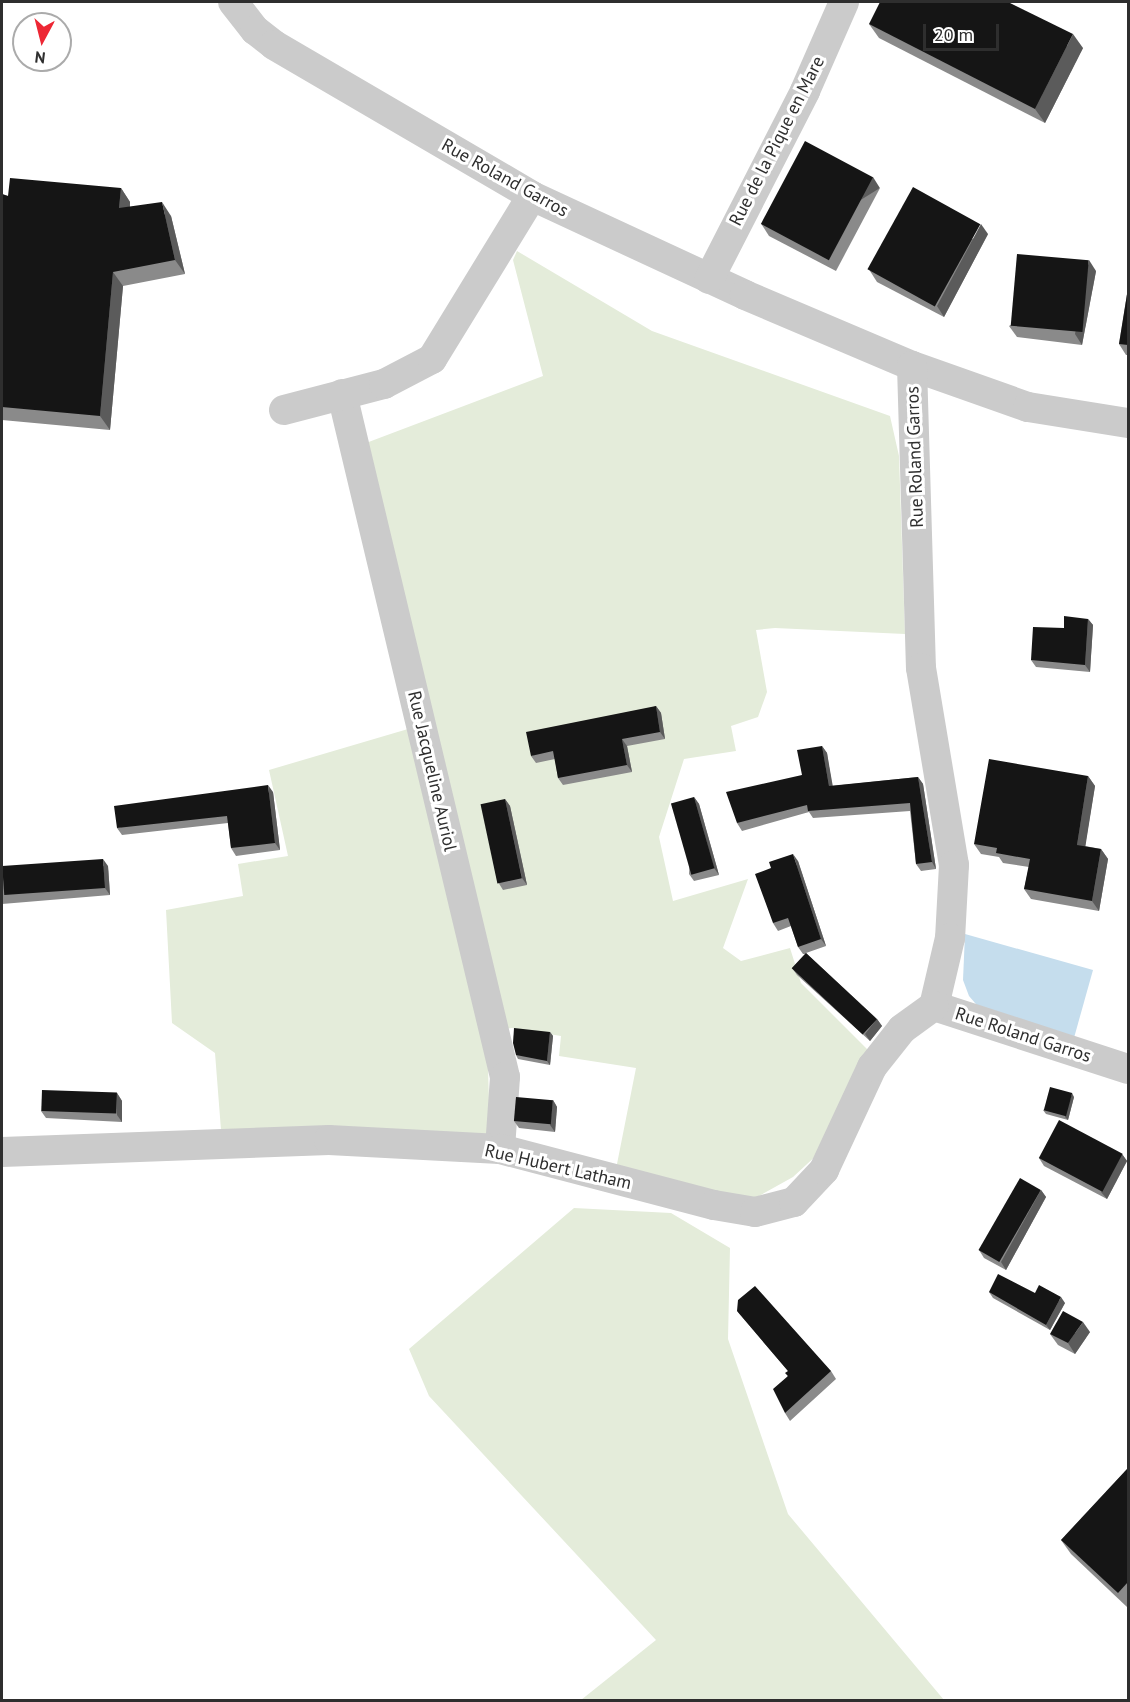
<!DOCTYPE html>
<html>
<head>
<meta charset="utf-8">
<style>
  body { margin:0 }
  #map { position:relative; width:1130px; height:1702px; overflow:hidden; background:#fff; font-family:"PT Sans",sans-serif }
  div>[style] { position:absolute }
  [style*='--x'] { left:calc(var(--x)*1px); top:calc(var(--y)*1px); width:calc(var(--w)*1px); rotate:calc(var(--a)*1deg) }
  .green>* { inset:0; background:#e4ecda }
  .water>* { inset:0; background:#c5dded }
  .minor>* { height:30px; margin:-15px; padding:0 15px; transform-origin:15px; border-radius:15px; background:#cbcbcb }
  .wall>* { inset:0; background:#8a8a8a }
  .shaded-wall>* { inset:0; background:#5b5b5b; transform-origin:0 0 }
  .building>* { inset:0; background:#151515; transform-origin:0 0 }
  span { translate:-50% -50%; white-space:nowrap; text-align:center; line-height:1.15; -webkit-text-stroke:6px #fff; paint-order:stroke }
  .street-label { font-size:18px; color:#2e2e2e }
  .frame { position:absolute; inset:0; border:3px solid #2e2e2e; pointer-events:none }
  .north { position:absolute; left:12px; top:12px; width:60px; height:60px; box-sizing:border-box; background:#fff; border:2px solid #ababab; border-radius:50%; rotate:187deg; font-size:16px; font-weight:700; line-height:24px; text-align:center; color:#2e2e2e }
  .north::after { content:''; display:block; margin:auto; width:21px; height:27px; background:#ed2734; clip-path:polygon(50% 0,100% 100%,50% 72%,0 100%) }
  .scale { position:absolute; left:923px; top:24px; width:76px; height:27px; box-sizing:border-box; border:3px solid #2e2e2e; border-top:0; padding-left:8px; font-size:18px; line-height:21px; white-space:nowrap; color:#2e2e2e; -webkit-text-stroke:4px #fff; paint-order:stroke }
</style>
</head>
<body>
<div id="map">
  <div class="green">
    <i style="clip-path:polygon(517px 251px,652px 331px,890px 416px,899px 456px,905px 634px,775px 628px,756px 630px,767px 692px,758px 717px,731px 726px,736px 751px,684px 759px,659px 837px,673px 901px,748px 879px,723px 948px,741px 961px,790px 948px,801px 983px,872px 1054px,819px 1153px,793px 1177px,750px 1201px,616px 1169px,636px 1068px,559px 1056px,561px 1036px,512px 1028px,487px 1031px,490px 1137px,221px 1130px,215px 1053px,172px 1023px,166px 910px,243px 896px,238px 864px,288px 856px,269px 770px,408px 729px,366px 443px,543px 376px,513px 260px)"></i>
    <i style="clip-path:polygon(574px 1208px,671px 1213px,730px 1248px,728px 1339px,788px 1514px,944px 1700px,581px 1700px,656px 1640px,429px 1396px,409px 1349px)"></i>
  </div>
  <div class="water">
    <i style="clip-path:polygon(965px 934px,1093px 970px,1072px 1045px,981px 1010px,969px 996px,963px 980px)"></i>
  </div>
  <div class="minor">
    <i style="--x:233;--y:2;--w:36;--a:52"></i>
    <i style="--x:255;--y:30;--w:24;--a:38"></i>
    <i style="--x:274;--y:45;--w:299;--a:30.3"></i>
    <i style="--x:532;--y:196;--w:235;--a:24.9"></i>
    <i style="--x:745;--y:295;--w:181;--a:23"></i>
    <i style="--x:912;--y:366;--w:123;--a:19.5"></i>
    <i style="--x:1028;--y:407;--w:101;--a:9.1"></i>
    <i style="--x:709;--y:279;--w:211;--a:-62.9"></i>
    <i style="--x:805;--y:91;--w:97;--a:-66.3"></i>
    <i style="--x:912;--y:366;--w:302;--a:88.3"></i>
    <i style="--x:921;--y:668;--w:200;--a:80.5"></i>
    <i style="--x:954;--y:865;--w:73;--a:93.1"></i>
    <i style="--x:950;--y:938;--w:70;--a:103.2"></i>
    <i style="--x:934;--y:1006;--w:204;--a:18"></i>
    <i style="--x:342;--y:394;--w:702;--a:76.58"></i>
    <i style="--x:505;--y:1077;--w:72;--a:94"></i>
    <i style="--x:284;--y:410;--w:103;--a:-14.6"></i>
    <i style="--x:384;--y:384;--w:54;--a:-27.5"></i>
    <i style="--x:432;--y:359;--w:191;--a:-58.5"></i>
    <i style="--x:2;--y:1152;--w:327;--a:-2.1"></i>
    <i style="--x:329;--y:1140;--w:171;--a:3"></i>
    <i style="--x:500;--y:1149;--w:221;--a:14.7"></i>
    <i style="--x:714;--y:1205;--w:42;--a:9.7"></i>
    <i style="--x:755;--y:1212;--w:40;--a:-14.4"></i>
    <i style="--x:794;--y:1202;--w:44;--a:-46.8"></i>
    <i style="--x:824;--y:1170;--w:114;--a:-65"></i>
    <i style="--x:872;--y:1067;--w:48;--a:-51.7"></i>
    <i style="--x:902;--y:1029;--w:39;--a:-36"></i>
  </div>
  <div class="wall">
    <i style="clip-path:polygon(869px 24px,1083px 48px,1045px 123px,879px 38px)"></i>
    <i style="clip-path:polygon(121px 188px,130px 202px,130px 207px,171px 216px,185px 274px,123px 286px,110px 430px,2px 420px,2px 194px,8px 196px)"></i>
    <i style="clip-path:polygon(880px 188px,836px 271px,769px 236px,762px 225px)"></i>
    <i style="clip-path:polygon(988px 234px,944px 317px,877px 282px,870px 271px)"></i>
    <i style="clip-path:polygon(1096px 271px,1082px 345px,1017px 337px,1009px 326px)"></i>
    <i style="clip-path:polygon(1128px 288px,1128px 355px,1126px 355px,1119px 344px)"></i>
    <i style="clip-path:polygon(1088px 619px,1093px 625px,1090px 672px,1036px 667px,1031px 660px,1064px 628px)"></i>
    <i style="clip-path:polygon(656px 706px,661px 713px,665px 739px,627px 746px,632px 772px,563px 785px,558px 778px,555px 759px,536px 763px,531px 756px)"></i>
    <i style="clip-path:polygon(822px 746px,827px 753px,832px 786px,918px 777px,923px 784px,936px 869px,921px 871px,916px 864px,910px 811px,813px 818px,809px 812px,742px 831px,737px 823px,802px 775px)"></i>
    <i style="clip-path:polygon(1088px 776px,1095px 786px,1085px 846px,1101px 849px,1108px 859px,1099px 911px,1031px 899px,1024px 889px,1029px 867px,1003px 863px,999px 857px,981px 854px,974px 844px)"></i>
    <i style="clip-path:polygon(273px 792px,280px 850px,236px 856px,231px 848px,228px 823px,122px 835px,117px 828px)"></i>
    <i style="clip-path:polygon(694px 797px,699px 804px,719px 875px,694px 881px,689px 874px)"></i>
    <i style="clip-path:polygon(505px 799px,510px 806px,527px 885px,503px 890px,498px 882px)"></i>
    <i style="clip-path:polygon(798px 861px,826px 946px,806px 953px,877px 1019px,882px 1026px,870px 1041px,797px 975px,792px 968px,805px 954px,803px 954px,798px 947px,791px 926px,778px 931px,773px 923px)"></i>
    <i style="clip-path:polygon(108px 866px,110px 895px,2px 904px,2px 869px)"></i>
    <i style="clip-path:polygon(550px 1032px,553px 1036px,550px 1065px,518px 1059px,516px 1055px)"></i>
    <i style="clip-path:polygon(117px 1093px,122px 1101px,122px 1122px,46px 1118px,41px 1111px)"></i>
    <i style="clip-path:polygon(1074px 1097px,1068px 1120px,1046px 1114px,1043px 1110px)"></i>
    <i style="clip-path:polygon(553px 1100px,557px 1107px,555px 1132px,519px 1128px,514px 1121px)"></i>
    <i style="clip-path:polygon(1122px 1154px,1127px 1161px,1107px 1199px,1044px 1166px,1039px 1158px)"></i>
    <i style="clip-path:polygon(1041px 1190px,1046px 1197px,1006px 1270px,984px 1258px,979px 1250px)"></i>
    <i style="clip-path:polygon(989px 1292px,1035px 1293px,1065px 1303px,1050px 1330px,993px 1298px)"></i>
    <i style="clip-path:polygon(737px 1311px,831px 1371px,836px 1379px,790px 1421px,785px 1413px,788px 1371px)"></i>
    <i style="clip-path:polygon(1090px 1332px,1075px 1354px,1058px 1345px,1050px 1334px)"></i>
    <i style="clip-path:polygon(1128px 1468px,1128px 1605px,1127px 1607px,1071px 1554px,1061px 1540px)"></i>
  </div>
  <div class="shaded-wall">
    <i style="clip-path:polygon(1073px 34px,1083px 48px,1045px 123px,1035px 109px)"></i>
    <i style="left:873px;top:177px;width:13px;height:94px;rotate:58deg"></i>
    <i style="clip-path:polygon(121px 188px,130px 202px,129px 222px,119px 208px)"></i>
    <i style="clip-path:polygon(162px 202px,171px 216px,185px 274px,175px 260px)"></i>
    <i style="clip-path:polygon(981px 224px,988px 234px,944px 317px,937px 306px)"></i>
    <i style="clip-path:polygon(1089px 260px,1096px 271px,1082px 345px,1075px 334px)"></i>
    <i style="clip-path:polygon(113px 272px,123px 286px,110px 430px,100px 416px)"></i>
    <i style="clip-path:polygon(1088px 619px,1093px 625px,1090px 672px,1085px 665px)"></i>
    <i style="clip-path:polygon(656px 706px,661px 713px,665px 739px,660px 732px)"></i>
    <i style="clip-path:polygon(622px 739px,627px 746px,632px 772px,627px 765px)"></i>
    <i style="clip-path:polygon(822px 746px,827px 753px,834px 793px,829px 786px)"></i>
    <i style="clip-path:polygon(1088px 776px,1095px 786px,1084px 855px,1077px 845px)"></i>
    <i style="clip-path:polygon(918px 777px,923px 784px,936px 869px,932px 862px)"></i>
    <i style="clip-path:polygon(268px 785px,273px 792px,280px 850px,275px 843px)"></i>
    <i style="clip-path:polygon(694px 797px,699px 804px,719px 875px,714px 868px)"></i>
    <i style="clip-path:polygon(505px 799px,510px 806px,527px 885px,522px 878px)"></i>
    <i style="clip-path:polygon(1101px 849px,1108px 859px,1099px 911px,1092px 901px)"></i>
    <i style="clip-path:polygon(793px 854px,798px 861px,826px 946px,821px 939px)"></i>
    <i style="clip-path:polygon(103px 859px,108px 866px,110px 895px,105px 888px)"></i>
    <i style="clip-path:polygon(877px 1019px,882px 1026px,870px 1041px,865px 1034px)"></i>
    <i style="clip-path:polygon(550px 1032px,553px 1036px,550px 1065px,547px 1061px)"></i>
    <i style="clip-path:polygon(117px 1093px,122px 1101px,122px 1122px,117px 1115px)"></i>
    <i style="clip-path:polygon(1072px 1093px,1074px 1097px,1068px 1120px,1065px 1117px)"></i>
    <i style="clip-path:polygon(553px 1100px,557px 1107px,555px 1132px,550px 1125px)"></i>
    <i style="clip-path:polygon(1122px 1154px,1127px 1161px,1107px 1199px,1101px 1192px)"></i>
    <i style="clip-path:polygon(1041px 1190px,1046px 1197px,1006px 1270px,1001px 1262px)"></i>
    <i style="clip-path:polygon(1061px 1297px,1065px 1303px,1050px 1330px,1046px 1325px)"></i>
    <i style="clip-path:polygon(1083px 1322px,1090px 1332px,1075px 1354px,1068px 1343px)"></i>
  </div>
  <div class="building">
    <i style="clip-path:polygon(880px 2px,1008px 2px,1073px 34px,1035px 109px,869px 24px)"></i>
    <i style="left:805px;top:141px;width:77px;height:94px;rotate:28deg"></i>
    <i style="clip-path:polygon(10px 178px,121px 188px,119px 208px,162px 202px,175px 260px,113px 272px,100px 416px,2px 407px,2px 194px,8px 196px)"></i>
    <i style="left:913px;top:187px;width:77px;height:94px;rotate:29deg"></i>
    <i style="left:1017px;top:254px;width:72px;height:72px;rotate:5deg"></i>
    <i style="clip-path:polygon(1128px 288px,1128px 345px,1119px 344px)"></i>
    <i style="clip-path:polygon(1064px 616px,1088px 619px,1085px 665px,1031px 660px,1033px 627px,1064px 628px)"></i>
    <i style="clip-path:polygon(656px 706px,660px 732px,622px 739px,627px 765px,558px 778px,553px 751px,531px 756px,526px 732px)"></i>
    <i style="clip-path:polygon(822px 746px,829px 786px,918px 777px,932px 862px,916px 864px,910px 803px,808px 811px,807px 805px,737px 823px,726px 792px,802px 775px,797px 750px)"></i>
    <i style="clip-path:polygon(989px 759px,1088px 776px,1077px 845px,1101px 849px,1092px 901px,1024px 889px,1030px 859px,996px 853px,997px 848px,974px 844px)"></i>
    <i style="clip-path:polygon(268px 785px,275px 843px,231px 848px,227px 816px,117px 828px,114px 806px)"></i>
    <i style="left:694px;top:797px;width:74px;height:24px;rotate:74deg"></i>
    <i style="left:505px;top:799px;width:81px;height:25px;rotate:78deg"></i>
    <i style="clip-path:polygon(793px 854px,821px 939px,798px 947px,788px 918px,773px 923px,755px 874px,771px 868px,769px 862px)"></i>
    <i style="left:103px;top:859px;width:29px;height:101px;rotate:86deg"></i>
    <i style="left:806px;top:953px;width:97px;height:21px;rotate:43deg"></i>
    <i style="clip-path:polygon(514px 1028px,550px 1032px,547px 1061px,516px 1055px,513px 1043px)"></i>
    <i style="left:1050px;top:1087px;width:23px;height:24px;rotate:15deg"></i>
    <i style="left:42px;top:1090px;width:75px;height:21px;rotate:2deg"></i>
    <i style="left:516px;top:1097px;width:37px;height:24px;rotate:5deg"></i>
    <i style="left:1059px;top:1120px;width:72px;height:43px;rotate:28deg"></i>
    <i style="left:1020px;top:1178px;width:24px;height:83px;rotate:30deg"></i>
    <i style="clip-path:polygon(998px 1274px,1035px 1293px,1039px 1285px,1061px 1297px,1046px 1325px,989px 1292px)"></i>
    <i style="clip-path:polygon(755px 1286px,831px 1371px,785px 1413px,773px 1389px,788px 1376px,785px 1373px,788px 1371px,737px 1311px,738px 1300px)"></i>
    <i style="clip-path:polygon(1063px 1311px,1083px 1322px,1068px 1343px,1050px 1334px)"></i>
    <i style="clip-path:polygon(1128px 1468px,1128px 1582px,1118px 1593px,1061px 1540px)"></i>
  </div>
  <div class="street-label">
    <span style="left:777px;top:141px;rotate:-63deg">Rue de la Pique en Mare</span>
    <span style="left:505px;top:178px;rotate:29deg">Rue Roland Garros</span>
    <span style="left:915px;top:457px;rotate:-92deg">Rue Roland Garros</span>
    <span style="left:432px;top:771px;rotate:77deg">Rue Jacqueline Auriol</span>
    <span style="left:1023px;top:1035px;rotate:18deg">Rue Roland Garros</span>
    <span style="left:558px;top:1167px;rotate:13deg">Rue Hubert Latham</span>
  </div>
  <div class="frame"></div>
  <div class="north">N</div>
  <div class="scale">20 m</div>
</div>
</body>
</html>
